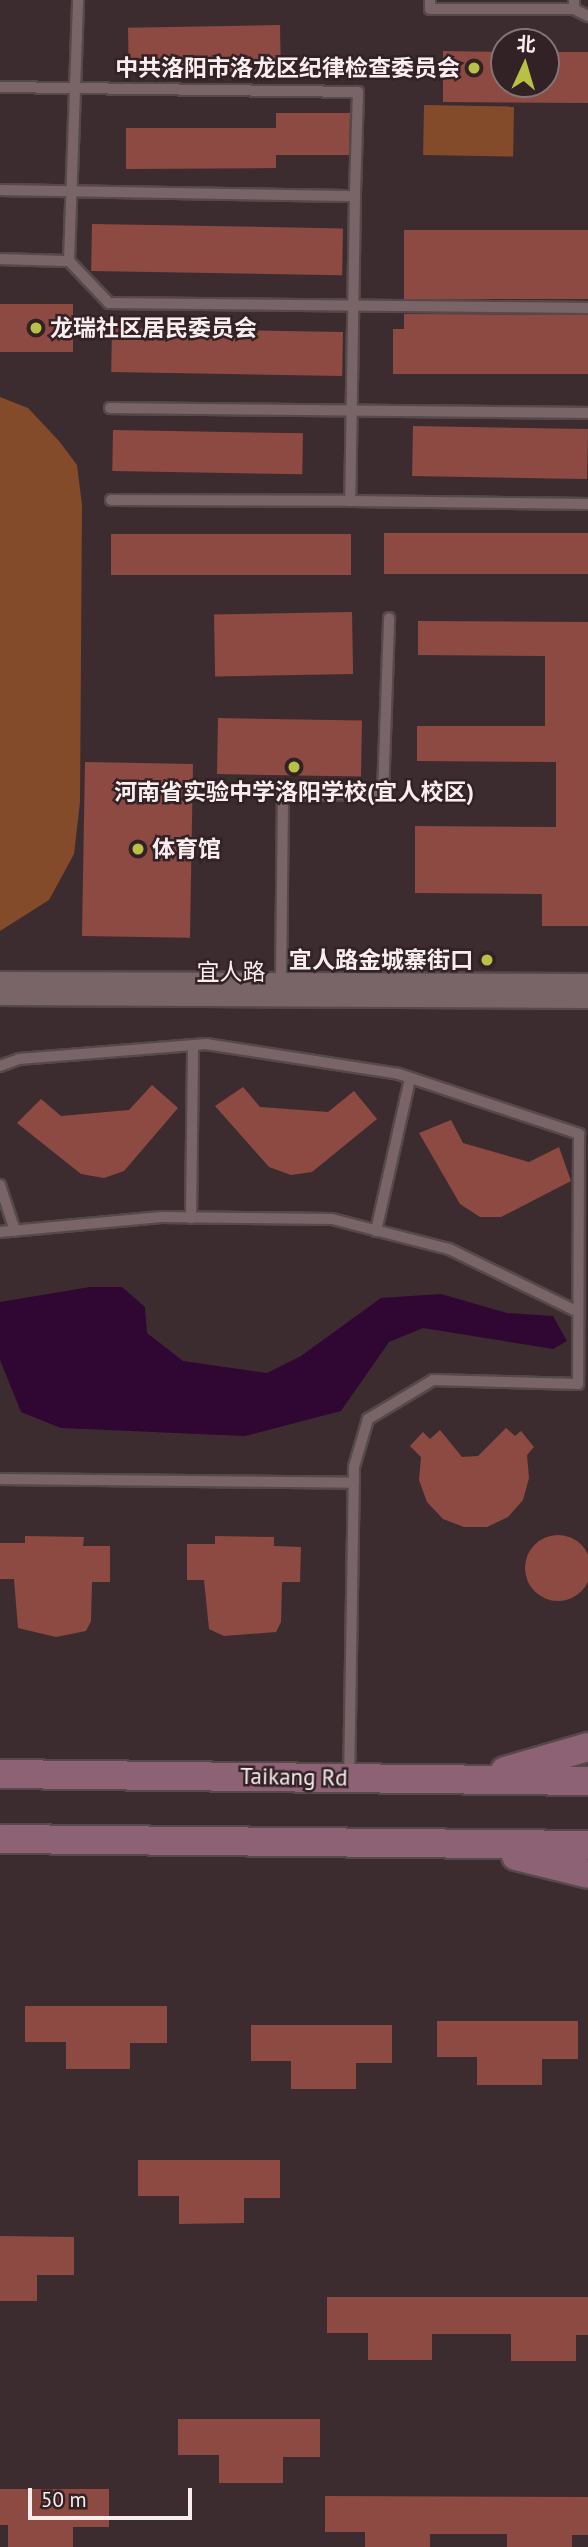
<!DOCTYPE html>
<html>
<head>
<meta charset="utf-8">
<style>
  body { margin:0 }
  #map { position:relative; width:588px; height:2547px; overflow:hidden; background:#3d2c2f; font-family:"PT Sans","Noto Sans SC",sans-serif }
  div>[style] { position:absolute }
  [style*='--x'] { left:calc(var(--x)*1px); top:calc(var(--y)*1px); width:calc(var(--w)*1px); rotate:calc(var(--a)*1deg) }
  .green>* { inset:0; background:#844b2a; transform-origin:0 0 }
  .water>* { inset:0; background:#300633 }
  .building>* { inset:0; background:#8d4a42; transform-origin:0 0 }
  .round { border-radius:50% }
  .roads { filter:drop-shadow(2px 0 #56484b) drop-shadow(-2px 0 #56484b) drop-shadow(0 2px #56484b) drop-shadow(0 -2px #56484b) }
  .service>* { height:10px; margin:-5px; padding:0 5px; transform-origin:5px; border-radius:5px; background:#796568 }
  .minor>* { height:19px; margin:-9.5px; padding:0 9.5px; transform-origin:9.5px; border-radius:9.5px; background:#796568 }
  .secondary>* { height:28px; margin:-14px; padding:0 14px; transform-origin:14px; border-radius:14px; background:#8e6275 }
  .dots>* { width:19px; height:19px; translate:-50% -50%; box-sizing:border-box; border:4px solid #332225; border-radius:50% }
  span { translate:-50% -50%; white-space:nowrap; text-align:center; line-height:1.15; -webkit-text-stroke:5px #332225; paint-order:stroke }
  .poi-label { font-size:23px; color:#f9eeef; font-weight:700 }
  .right { translate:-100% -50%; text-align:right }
  .left { translate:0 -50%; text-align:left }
  .street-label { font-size:23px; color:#f9eeef }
  .north { position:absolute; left:490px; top:28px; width:70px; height:70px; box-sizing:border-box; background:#332225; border:2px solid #827476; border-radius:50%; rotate:4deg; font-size:19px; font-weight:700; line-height:28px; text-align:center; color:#f9eeef }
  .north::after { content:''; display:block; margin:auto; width:24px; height:32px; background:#b9c046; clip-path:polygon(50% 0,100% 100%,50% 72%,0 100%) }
  .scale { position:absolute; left:28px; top:2488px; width:164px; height:32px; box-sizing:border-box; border:4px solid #f9eeef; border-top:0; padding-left:9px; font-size:21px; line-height:24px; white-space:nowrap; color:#f9eeef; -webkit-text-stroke:5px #332225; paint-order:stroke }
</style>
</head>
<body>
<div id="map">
  <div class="green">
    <i style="left:424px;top:105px;width:90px;height:50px;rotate:1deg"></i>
    <i style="clip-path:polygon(0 397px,28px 408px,59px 441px,77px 465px,82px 505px,80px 802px,74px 854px,49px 900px,0 931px)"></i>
  </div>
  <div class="water">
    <i style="clip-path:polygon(90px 1287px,122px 1287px,145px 1307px,147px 1333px,183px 1361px,267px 1373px,301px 1356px,381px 1298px,441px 1294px,507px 1313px,553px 1316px,567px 1341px,553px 1349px,423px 1328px,389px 1342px,341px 1411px,245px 1436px,61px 1428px,21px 1412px,0 1360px,0 1302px)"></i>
  </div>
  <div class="building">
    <i style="left:280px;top:25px;width:46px;height:152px;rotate:89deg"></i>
    <i style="clip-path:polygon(443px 51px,504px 52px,504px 84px,546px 84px,546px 52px,588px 52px,588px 103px,443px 102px)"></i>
    <i style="clip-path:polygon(276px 113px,350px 113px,349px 155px,276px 155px,276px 168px,126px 169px,126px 128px,276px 128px)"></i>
    <i style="left:92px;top:224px;width:251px;height:47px;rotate:1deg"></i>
    <i style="left:404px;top:230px;width:184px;height:69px"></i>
    <i style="left:0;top:304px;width:73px;height:48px"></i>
    <i style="clip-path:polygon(404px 314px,588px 315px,588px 374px,393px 374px,393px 329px,404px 329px)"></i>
    <i style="left:112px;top:328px;width:231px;height:44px;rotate:1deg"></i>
    <i style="left:413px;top:426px;width:175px;height:50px;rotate:1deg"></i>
    <i style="left:113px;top:430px;width:190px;height:41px;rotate:1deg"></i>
    <i style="left:384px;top:533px;width:204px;height:41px"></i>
    <i style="left:111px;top:534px;width:240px;height:41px"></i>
    <i style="left:352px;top:612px;width:62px;height:138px;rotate:89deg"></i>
    <i style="clip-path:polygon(418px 621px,588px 622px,588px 926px,542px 926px,542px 894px,415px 893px,415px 826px,556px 827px,556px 762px,417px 761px,417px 726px,545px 726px,545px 656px,418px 655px)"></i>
    <i style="left:218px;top:718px;width:144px;height:56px;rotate:1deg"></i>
    <i style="left:85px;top:762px;width:108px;height:174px;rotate:1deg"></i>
    <i style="clip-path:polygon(152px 1085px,178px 1108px,124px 1171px,104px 1178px,81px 1174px,17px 1123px,41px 1099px,61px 1116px,129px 1110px)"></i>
    <i style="clip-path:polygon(243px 1087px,260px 1107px,328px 1112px,354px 1091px,377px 1119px,312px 1172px,291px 1175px,269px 1167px,215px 1106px)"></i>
    <i style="clip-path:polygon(451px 1120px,463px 1143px,529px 1162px,559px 1147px,571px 1181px,501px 1217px,480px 1217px,460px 1204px,419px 1133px)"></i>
    <i style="clip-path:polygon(506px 1428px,515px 1436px,521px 1431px,534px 1447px,527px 1455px,529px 1478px,523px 1500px,508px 1517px,487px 1527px,464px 1527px,443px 1519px,427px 1502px,419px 1480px,421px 1457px,410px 1446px,423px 1432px,430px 1439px,440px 1430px,462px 1457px,478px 1456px)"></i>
    <i class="round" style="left:525px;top:1535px;width:66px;height:66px"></i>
    <i style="clip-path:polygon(25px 1536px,84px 1537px,83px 1546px,110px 1546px,110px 1582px,92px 1582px,91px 1621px,86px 1631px,56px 1637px,18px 1628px,14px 1579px,0 1579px,0 1543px,25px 1543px)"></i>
    <i style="clip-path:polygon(215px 1536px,274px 1537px,274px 1546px,301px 1547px,300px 1582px,282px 1582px,281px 1622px,276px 1632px,224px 1636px,209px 1629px,204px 1580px,187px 1580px,187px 1544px,215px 1544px)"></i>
    <i style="clip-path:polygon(25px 2006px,167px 2006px,167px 2043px,130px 2043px,130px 2069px,66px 2069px,66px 2042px,25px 2042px)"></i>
    <i style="clip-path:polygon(437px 2021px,578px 2021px,578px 2059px,542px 2059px,542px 2085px,477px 2085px,477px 2057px,437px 2057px)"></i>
    <i style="clip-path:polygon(251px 2025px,392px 2025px,392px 2063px,356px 2063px,356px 2089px,291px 2089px,291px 2061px,251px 2061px)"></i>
    <i style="clip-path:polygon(138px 2160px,280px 2160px,280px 2198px,244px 2198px,244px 2223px,179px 2224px,179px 2196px,138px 2196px)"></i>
    <i style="clip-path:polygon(0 2236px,74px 2237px,74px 2275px,37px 2275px,37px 2301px,0 2301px)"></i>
    <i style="clip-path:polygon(327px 2297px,588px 2297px,588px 2335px,576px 2335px,576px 2361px,511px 2361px,511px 2334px,432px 2334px,432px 2360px,368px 2360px,368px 2333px,327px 2333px)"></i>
    <i style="clip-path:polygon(178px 2419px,320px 2419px,320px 2457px,283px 2457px,283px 2483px,219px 2483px,219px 2455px,178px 2455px)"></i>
    <i style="clip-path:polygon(0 2489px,109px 2489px,109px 2527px,73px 2527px,73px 2547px,8px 2547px,8px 2525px,0 2525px)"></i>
    <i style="clip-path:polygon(325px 2496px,588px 2497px,588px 2535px,572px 2535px,572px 2547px,507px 2547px,507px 2534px,430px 2534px,430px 2547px,365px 2547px,365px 2532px,325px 2532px)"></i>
  </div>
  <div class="roads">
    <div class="service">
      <i style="--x:430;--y:0;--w:9;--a:90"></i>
      <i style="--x:430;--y:9;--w:144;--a:0"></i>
      <i style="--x:574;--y:9;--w:9;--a:-90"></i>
      <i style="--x:574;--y:9;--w:16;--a:27"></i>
      <i style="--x:0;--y:87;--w:358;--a:0.8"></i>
      <i style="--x:358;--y:92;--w:104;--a:91.7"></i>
      <i style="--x:0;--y:190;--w:355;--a:1"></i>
      <i style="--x:355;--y:196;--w:305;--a:90.9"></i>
      <i style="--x:350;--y:501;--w:238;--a:0.7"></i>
      <i style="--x:0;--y:259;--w:69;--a:1.7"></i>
      <i style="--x:69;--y:261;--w:261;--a:-88"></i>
      <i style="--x:69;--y:261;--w:58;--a:46.4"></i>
      <i style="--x:109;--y:303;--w:479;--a:0.6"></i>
      <i style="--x:110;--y:408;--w:478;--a:0.6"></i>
      <i style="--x:111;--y:500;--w:239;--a:0.2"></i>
      <i style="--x:281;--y:985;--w:190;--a:-89.4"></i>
      <i style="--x:283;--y:795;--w:100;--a:-0.6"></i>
      <i style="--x:383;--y:794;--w:176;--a:-88"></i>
      <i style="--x:0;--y:1066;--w:20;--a:-20"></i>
      <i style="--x:19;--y:1059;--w:188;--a:-4.6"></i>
      <i style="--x:206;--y:1044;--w:195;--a:8.8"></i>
      <i style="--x:399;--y:1074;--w:190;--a:18.4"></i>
      <i style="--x:579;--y:1134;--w:250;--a:90.2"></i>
      <i style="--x:578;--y:1384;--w:145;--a:-178.4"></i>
      <i style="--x:433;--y:1380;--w:76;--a:149"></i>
      <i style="--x:368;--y:1419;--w:50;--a:106.3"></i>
      <i style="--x:354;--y:1467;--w:310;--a:90.9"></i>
      <i style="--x:0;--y:1185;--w:48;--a:71.9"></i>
      <i style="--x:191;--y:1218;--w:173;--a:-89.3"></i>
      <i style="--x:376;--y:1231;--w:156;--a:-77.4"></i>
      <i style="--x:0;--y:1232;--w:162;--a:-5.3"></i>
      <i style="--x:161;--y:1217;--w:171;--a:0.7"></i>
      <i style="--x:332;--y:1219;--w:121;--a:14.4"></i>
      <i style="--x:449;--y:1249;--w:144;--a:26"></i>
      <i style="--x:0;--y:1479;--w:354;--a:0.6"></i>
    </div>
    <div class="minor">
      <i style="--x:0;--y:981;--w:588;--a:0.19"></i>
      <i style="--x:0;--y:995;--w:588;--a:0.29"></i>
    </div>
    <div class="secondary">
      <i style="--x:505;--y:1771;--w:86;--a:-16.1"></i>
      <i style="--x:0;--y:1774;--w:588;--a:0.68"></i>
      <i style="--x:0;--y:1839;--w:588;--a:0.58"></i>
      <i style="--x:516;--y:1856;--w:74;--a:14"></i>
    </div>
  </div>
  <div class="dots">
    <i style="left:474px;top:68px;background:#b9c046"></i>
    <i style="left:36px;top:328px;background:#b9c046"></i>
    <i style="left:294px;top:767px;background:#b9c046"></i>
    <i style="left:138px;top:849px;background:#b9c046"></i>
    <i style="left:487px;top:960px;background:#b9c046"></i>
  </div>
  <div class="poi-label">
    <span class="right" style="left:460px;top:68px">中共洛阳市洛龙区纪律检查委员会</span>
    <span class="left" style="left:50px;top:328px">龙瑞社区居民委员会</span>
    <span style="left:294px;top:792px">河南省实验中学洛阳学校(宜人校区)</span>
    <span class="left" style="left:152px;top:849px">体育馆</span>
    <span class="right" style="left:473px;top:960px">宜人路金城寨街口</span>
  </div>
  <div class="street-label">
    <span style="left:231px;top:972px">宜人路</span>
    <span style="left:294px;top:1777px;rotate:1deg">Taikang Rd</span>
  </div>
  <div class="north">北</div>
  <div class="scale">50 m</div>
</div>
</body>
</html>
